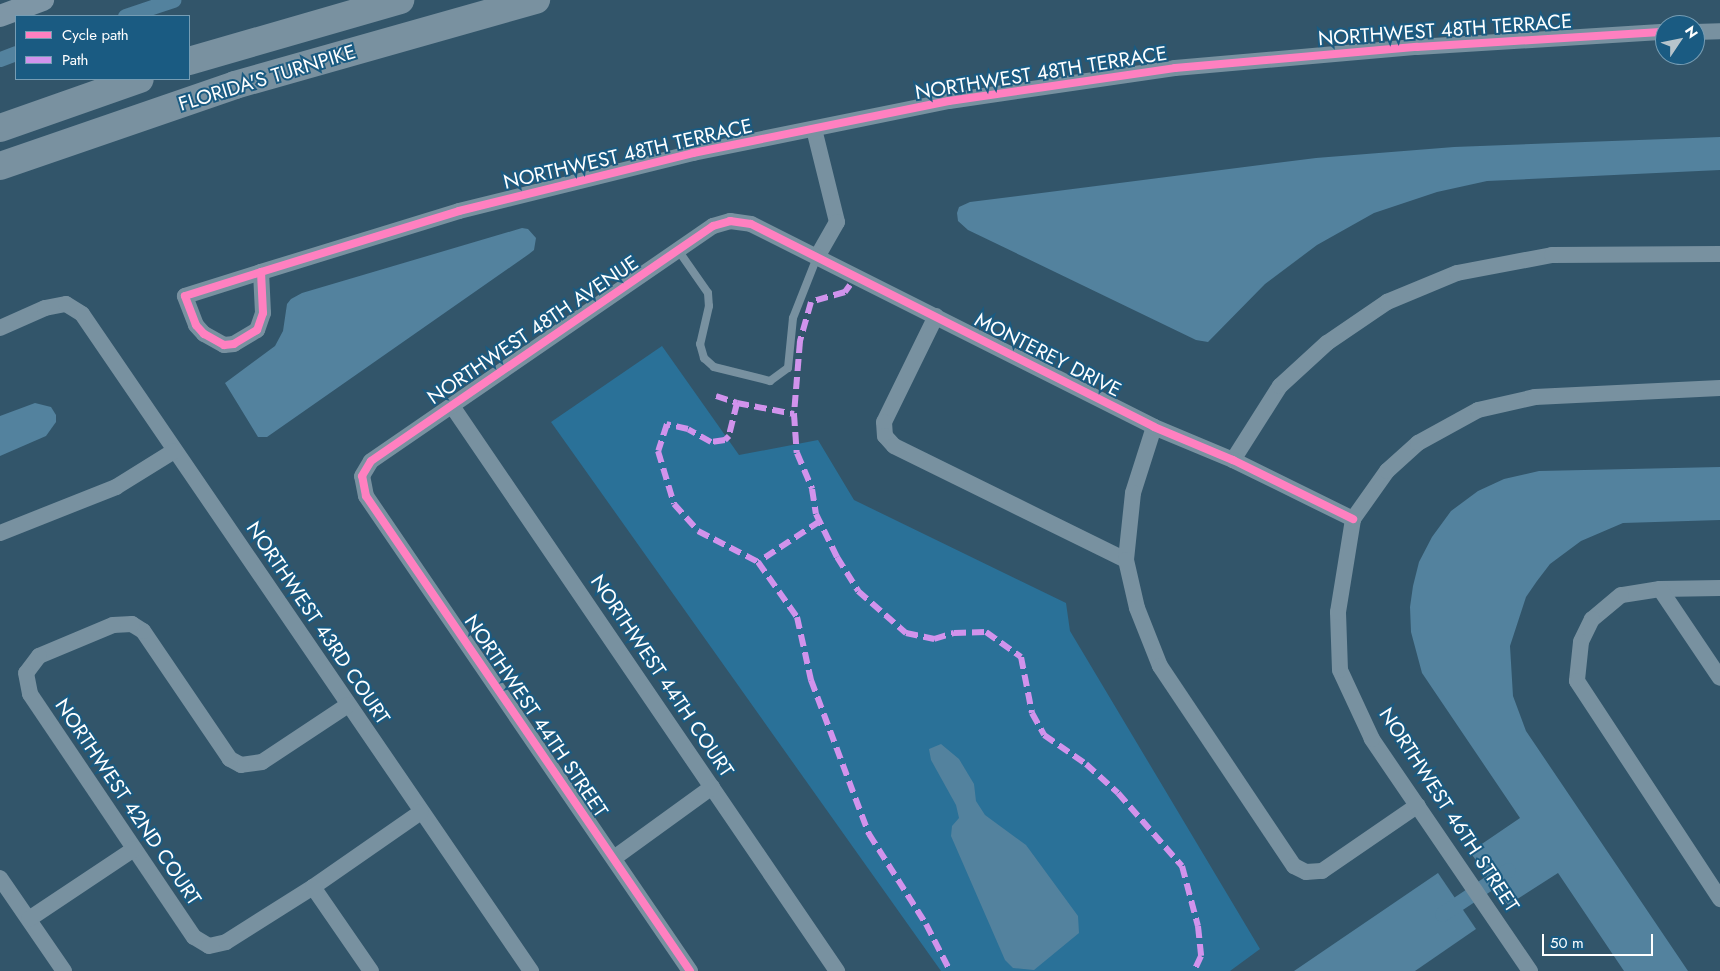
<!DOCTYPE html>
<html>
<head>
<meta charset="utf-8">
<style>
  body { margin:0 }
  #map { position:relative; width:1720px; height:971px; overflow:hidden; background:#32556a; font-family:Jost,sans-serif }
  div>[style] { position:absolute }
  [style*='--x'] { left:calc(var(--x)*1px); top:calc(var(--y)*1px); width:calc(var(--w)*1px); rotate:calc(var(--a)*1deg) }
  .green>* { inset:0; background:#2a7198 }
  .water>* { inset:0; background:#53829e }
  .canal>* { height:15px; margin:-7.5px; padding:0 7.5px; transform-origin:7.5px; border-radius:7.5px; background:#53829e }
  .lane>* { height:8px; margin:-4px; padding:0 4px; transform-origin:4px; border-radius:4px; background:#7891a0 }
  .street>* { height:16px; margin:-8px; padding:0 8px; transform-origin:8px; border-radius:8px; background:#7891a0 }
  .secondary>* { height:22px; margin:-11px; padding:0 11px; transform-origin:11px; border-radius:11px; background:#7e96a6 }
  .highway>* { height:28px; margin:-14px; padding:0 14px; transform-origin:14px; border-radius:14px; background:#7991a0 }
  .quiet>* { height:6px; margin-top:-3px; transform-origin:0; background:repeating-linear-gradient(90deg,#d193ec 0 12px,transparent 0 18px) }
  .cycleway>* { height:8px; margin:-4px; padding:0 4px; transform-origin:4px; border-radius:4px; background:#ff80c0 }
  span { translate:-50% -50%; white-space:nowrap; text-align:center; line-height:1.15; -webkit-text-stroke:4px #1a5b82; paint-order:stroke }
  .street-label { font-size:20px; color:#fff }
  .legend { position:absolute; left:15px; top:15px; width:175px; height:65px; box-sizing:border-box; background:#1a5b82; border:1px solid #769db4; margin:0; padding:6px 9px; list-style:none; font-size:15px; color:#fff }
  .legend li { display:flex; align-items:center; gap:10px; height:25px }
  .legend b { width:25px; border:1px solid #769db4 }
  .north { position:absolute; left:1655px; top:15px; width:50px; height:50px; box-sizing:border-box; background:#1a5b82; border:1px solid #769db4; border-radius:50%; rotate:56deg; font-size:14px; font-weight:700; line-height:20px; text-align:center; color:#fff }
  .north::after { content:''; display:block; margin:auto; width:18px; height:22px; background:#b7c4cb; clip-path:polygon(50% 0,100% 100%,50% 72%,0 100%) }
  .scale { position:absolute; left:1542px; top:934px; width:111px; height:22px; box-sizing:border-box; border:2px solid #fff; border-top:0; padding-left:6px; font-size:15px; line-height:18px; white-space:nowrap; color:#fff; -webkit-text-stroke:4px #1a5b82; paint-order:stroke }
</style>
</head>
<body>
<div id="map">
  <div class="green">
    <i style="clip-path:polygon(662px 346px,739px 455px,818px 440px,854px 500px,1066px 603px,1070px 631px,1260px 949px,1230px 971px,941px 971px,551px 422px)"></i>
  </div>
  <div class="water">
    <i style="clip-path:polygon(1720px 137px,1720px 170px,1487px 181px,1437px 192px,1374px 213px,1317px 245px,1265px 284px,1208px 342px,1196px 340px,968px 230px,958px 221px,957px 213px,959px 207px,970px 202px,1316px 158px,1454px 147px)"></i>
    <i style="clip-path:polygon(522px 228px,528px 229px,536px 238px,534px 250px,529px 254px,267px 437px,258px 437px,225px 383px,275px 346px,283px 331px,287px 304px,291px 299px,302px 293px)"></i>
    <i style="clip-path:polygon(35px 403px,51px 407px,56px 415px,56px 422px,46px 436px,0 456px,0 416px)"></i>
    <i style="clip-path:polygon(1720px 467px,1720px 520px,1623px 523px,1581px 541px,1550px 564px,1537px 581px,1526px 597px,1510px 646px,1513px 696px,1526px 731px,1688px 971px,1624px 971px,1558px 873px,1508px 905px,1470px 852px,1520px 818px,1422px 673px,1411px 632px,1410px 607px,1413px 586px,1419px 562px,1432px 537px,1451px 511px,1478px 491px,1504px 479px,1539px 471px)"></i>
    <i style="clip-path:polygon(941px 744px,959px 759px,974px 784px,976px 801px,985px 815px,1026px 845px,1078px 916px,1079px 933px,1034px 970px,1013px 968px,1005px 960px,951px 836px,952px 826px,959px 818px,956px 805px,931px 760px,929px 749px)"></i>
    <i style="clip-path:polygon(1438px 873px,1476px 929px,1415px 971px,1294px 971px)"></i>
  </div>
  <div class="canal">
    <i style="--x:125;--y:16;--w:51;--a:-18.4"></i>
    <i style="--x:0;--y:59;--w:17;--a:-21"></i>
    <i style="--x:1442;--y:914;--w:79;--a:-33.7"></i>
  </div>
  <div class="lane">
    <i style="--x:678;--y:250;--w:52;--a:55.1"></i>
    <i style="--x:708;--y:293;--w:13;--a:86"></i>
    <i style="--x:709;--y:306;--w:39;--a:103"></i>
    <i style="--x:700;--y:344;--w:15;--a:74"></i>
    <i style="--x:704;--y:358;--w:13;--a:42"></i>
    <i style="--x:714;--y:367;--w:58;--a:14"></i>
    <i style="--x:770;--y:381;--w:22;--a:-36"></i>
    <i style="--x:788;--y:368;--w:50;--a:-84.3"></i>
    <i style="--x:793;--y:318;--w:66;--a:-68.5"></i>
  </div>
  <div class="street">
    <i style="--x:1695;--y:32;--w:25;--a:-2"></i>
    <i style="--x:814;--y:129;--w:96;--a:76.1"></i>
    <i style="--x:837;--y:222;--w:40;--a:119.7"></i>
    <i style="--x:261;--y:272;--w:41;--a:87.2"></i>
    <i style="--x:263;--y:313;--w:18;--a:109"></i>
    <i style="--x:257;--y:330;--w:27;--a:149"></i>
    <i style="--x:234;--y:344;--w:10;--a:174"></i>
    <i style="--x:224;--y:345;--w:23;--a:-151"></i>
    <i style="--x:204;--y:334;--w:12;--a:-132"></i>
    <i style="--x:196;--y:325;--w:31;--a:-111"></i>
    <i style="--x:185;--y:296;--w:80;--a:-17.5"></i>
    <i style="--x:261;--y:272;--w:207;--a:-17.1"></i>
    <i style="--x:459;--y:211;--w:241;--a:-13.9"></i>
    <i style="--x:693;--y:153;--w:261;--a:-11.5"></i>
    <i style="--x:949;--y:101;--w:228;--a:-8.3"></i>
    <i style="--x:1175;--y:68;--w:243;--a:-5"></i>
    <i style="--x:1417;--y:47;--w:248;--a:-3.5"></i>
    <i style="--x:936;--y:316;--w:118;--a:116.1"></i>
    <i style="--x:884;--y:422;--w:14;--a:86"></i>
    <i style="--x:885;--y:436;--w:13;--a:48"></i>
    <i style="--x:894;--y:446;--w:258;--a:26.2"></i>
    <i style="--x:0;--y:328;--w:49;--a:-24"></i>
    <i style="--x:45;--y:308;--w:21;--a:-11"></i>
    <i style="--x:66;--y:304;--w:19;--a:32"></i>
    <i style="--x:82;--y:314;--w:796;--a:55.65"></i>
    <i style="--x:452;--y:406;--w:684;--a:55.73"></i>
    <i style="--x:1154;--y:427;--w:69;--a:107.7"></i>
    <i style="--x:1133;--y:493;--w:67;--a:96"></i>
    <i style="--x:1126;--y:560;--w:49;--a:77.1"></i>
    <i style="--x:1137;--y:608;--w:62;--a:68.4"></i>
    <i style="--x:1160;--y:666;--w:241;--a:56.2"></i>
    <i style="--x:1294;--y:866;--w:13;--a:27"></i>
    <i style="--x:1306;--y:872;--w:16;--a:-4"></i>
    <i style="--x:1322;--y:871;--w:116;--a:-34.5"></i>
    <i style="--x:1233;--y:460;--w:88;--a:-57.6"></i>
    <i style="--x:1280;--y:386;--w:64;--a:-42.5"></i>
    <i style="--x:1327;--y:343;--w:73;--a:-34.3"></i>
    <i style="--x:1387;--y:302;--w:76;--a:-22.5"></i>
    <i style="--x:1457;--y:273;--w:97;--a:-10.7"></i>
    <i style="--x:1552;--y:255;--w:168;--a:-0.3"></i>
    <i style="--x:0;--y:533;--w:125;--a:-21.6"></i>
    <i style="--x:116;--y:487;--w:68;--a:-31.8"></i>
    <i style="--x:1720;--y:588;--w:60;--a:179"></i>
    <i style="--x:1660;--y:589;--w:39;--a:171"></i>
    <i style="--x:1621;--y:595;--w:38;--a:140"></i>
    <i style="--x:1592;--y:619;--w:25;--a:116"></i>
    <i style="--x:1581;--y:642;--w:39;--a:96"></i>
    <i style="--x:1577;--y:681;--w:261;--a:56.7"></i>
    <i style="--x:1660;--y:589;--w:107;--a:56"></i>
    <i style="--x:348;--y:705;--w:103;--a:146.5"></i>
    <i style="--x:262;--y:762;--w:21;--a:172"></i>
    <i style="--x:241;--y:765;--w:13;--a:-151"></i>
    <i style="--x:230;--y:759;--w:155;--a:-124.2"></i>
    <i style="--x:143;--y:631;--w:13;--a:-148"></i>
    <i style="--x:132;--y:624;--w:19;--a:177"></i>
    <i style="--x:113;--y:625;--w:80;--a:157.3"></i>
    <i style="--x:39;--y:656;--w:21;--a:127"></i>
    <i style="--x:26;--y:673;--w:21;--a:79"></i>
    <i style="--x:30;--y:694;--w:293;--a:56"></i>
    <i style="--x:194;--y:937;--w:17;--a:31"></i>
    <i style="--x:209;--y:946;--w:17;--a:-13"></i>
    <i style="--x:226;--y:942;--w:103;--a:-32.3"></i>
    <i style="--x:313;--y:887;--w:131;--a:-34.8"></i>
    <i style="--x:614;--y:858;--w:121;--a:-35.9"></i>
    <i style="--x:0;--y:878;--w:113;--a:55.5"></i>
    <i style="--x:313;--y:887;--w:102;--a:55.4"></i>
    <i style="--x:29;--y:919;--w:126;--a:-33.7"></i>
    <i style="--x:690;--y:971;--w:575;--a:-124.3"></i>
    <i style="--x:366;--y:496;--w:20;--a:-101"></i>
    <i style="--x:362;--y:476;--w:17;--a:-59"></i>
    <i style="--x:371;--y:461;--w:415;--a:-34.5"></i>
    <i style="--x:713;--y:226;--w:18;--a:-16"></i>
    <i style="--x:730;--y:221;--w:21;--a:8"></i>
    <i style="--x:751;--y:224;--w:451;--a:26.7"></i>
    <i style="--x:1154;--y:427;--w:86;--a:22.7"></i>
    <i style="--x:1233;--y:460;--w:134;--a:26.2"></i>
    <i style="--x:1530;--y:971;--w:281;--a:-124.3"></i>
    <i style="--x:1372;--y:739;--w:76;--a:-114.9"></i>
    <i style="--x:1340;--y:670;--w:58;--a:-92"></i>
    <i style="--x:1338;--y:612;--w:94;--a:-80.8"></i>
    <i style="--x:1353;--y:519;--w:59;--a:-54.7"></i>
    <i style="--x:1387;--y:471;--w:42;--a:-42.1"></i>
    <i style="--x:1418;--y:443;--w:68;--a:-28.8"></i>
    <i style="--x:1478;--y:410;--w:58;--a:-12.8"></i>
    <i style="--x:1535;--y:397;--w:185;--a:-2.8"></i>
  </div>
  <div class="secondary">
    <i style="--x:0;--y:16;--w:46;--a:-20.4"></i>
  </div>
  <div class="highway">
    <i style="--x:189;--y:61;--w:220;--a:-16.1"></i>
    <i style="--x:0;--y:128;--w:148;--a:-19.3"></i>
    <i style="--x:0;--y:166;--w:249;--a:-19"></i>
    <i style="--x:235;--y:85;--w:313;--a:-15.8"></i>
  </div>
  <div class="quiet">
    <i style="--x:850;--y:285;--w:9;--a:126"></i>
    <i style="--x:845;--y:292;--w:35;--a:164"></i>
    <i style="--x:811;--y:302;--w:41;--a:105.8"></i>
    <i style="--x:800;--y:341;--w:73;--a:94.7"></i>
    <i style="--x:794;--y:414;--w:39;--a:86"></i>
    <i style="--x:797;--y:453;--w:39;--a:67"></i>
    <i style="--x:812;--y:489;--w:25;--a:81"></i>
    <i style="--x:816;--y:514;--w:48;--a:64"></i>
    <i style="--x:837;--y:557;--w:40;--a:58"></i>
    <i style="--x:858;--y:591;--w:64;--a:41.2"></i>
    <i style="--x:906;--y:633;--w:29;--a:12"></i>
    <i style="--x:934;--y:639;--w:21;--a:-17"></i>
    <i style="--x:954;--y:633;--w:32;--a:-2"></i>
    <i style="--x:986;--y:632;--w:43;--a:35.5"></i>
    <i style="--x:1021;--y:657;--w:57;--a:78.9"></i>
    <i style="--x:1032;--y:713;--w:25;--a:61"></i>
    <i style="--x:1044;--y:735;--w:51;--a:34.6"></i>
    <i style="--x:1086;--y:764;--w:43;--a:42.2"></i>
    <i style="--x:1118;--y:793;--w:97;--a:48.8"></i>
    <i style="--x:1182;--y:866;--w:62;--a:75.1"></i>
    <i style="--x:1198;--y:926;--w:30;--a:84"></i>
    <i style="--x:1201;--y:956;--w:17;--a:115"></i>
    <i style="--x:716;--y:396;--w:22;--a:18"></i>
    <i style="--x:737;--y:403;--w:34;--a:104"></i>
    <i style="--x:729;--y:436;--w:6;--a:135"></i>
    <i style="--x:725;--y:440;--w:14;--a:172"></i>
    <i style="--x:711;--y:442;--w:26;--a:-151"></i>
    <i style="--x:688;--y:429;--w:22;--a:-167"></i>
    <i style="--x:667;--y:424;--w:28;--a:108"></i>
    <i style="--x:658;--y:451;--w:55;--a:73.2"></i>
    <i style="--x:674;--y:504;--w:36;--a:48"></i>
    <i style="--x:698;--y:531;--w:68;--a:27.3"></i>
    <i style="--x:737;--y:403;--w:58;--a:10.9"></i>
    <i style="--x:820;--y:521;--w:74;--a:146.5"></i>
    <i style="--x:758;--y:562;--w:67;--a:54.7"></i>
    <i style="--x:797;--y:617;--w:65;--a:77.5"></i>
    <i style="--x:811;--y:680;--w:165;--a:69.4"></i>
    <i style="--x:869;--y:834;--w:107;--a:57.7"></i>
    <i style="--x:926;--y:924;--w:53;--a:62.9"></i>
  </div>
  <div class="cycleway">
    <i style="--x:261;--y:272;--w:41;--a:87.2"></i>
    <i style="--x:263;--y:313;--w:18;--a:109"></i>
    <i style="--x:257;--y:330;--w:27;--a:149"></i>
    <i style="--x:234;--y:344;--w:10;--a:174"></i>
    <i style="--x:224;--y:345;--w:23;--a:-151"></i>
    <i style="--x:204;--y:334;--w:12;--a:-132"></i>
    <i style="--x:196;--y:325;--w:31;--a:-111"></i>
    <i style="--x:185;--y:296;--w:80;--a:-17.5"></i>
    <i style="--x:261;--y:272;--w:207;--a:-17.1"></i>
    <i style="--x:459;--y:211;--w:241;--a:-13.9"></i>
    <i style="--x:693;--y:153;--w:261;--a:-11.5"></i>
    <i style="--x:949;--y:101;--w:228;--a:-8.3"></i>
    <i style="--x:1175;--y:68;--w:243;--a:-5"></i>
    <i style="--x:1417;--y:47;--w:248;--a:-3.5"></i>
    <i style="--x:690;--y:971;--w:575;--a:-124.3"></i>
    <i style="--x:366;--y:496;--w:20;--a:-101"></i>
    <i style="--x:362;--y:476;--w:17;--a:-59"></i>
    <i style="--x:371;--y:461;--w:415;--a:-34.5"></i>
    <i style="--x:713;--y:226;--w:18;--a:-16"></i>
    <i style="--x:730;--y:221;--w:21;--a:8"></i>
    <i style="--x:751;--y:224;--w:451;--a:26.7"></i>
    <i style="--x:1154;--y:427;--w:86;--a:22.7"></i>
    <i style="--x:1233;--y:460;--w:134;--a:26.2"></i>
  </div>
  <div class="street-label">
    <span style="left:1445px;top:30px;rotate:-4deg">NORTHWEST 48TH TERRACE</span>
    <span style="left:1041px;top:73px;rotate:-9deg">NORTHWEST 48TH TERRACE</span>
    <span style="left:267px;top:78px;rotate:-17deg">FLORIDA'S TURNPIKE</span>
    <span style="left:628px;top:154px;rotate:-13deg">NORTHWEST 48TH TERRACE</span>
    <span style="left:533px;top:330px;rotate:-34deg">NORTHWEST 48TH AVENUE</span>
    <span style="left:1048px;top:355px;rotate:27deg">MONTEREY DRIVE</span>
    <span style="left:318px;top:623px;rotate:56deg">NORTHWEST 43RD COURT</span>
    <span style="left:662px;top:676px;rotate:56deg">NORTHWEST 44TH COURT</span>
    <span style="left:536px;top:716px;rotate:56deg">NORTHWEST 44TH STREET</span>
    <span style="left:128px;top:802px;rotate:56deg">NORTHWEST 42ND COURT</span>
    <span style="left:1449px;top:810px;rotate:57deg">NORTHWEST 46TH STREET</span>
  </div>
  <ul class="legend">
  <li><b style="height:6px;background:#ff80c0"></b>Cycle path</li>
  <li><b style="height:6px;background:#d193ec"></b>Path</li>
  </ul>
  <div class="north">N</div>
  <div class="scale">50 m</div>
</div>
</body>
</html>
